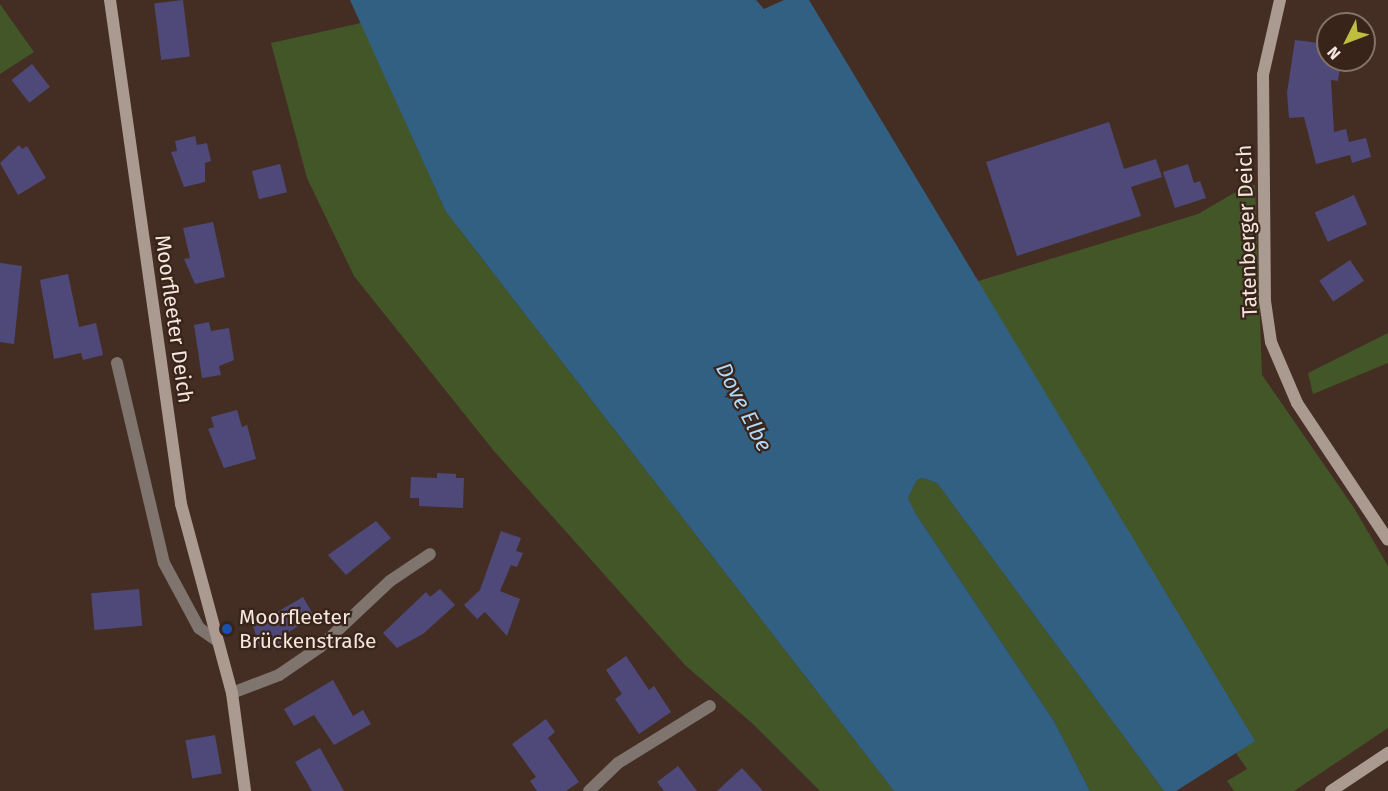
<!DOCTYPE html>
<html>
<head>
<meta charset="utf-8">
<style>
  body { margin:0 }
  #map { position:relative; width:1388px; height:791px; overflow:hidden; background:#442e24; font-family:"Fira Sans",sans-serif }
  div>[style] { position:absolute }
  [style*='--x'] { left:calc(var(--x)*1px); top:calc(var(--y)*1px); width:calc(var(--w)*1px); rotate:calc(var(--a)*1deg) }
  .green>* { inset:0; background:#435628 }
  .water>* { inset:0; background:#326083 }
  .building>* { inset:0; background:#4e4978; transform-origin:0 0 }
  .street>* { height:12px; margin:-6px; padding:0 6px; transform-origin:6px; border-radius:6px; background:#7f756e }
  .secondary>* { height:12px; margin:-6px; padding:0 6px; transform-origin:6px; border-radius:6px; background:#aa9a8f }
  .dots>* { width:16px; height:16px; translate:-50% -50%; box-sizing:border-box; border:3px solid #39241a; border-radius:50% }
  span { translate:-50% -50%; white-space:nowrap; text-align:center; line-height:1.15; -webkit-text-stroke:4.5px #39241a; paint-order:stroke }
  .street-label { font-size:21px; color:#f5e7e0 }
  .poi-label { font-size:21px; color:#f5e7e0 }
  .left { translate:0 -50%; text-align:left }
  .water-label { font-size:22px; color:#b0d9fb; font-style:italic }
  .north { position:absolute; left:1316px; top:12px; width:60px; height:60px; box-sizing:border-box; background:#39241a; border:2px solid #847269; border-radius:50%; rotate:228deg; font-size:16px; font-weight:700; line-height:24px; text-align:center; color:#f5e7e0 }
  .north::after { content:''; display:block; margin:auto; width:21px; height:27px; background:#c0be41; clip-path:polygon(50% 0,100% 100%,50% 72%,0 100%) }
</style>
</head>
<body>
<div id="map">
  <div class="green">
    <i style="clip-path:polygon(0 4px,34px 52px,0 74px)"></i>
    <i style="clip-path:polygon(361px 23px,446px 212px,894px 791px,820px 791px,753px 724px,685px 665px,494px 451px,354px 276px,307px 178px,271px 43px)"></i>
    <i style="clip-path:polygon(1255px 185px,1262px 375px,1354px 508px,1388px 566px,1388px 728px,1294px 791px,1234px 791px,1227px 781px,1247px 769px,1236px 753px,1254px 740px,975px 282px,1198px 214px,1246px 186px)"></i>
    <i style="clip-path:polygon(1388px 333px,1388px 363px,1313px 394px,1308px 373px)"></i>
    <i style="clip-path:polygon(922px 478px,937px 483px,1164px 791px,1090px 791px,1054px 721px,916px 514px,908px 498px,917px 480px)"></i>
  </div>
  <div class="water">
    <i style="clip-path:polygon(350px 0,756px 0,764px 9px,784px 0,809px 0,1255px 741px,1176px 791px,1164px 791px,937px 483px,922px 478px,917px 480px,908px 498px,916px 514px,1054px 721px,1090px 791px,894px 791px,446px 212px)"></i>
  </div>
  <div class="building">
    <i style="left:183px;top:0;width:57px;height:29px;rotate:83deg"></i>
    <i style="clip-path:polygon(1295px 40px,1328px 44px,1328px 60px,1341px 60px,1338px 81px,1331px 80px,1334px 132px,1346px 129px,1349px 142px,1366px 138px,1371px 157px,1352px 163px,1350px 155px,1316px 164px,1304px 117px,1289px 118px,1287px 93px)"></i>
    <i style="left:32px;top:64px;width:29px;height:26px;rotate:52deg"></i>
    <i style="clip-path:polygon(1109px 122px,1124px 169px,1156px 159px,1162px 177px,1131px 187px,1141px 216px,1017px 256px,986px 162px)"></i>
    <i style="clip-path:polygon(195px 136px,197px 145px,207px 143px,211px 161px,205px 163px,205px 182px,184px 187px,171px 152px,177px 151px,175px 141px)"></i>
    <i style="clip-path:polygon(19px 145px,22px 149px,27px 146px,46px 178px,18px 195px,0 163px)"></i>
    <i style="left:280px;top:164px;width:29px;height:29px;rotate:76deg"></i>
    <i style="clip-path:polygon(1188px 164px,1194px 183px,1200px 181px,1206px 198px,1175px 208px,1163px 172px)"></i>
    <i style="left:1354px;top:195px;width:32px;height:43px;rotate:66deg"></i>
    <i style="clip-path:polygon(213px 222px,225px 277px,195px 284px,184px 259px,190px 258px,183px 228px)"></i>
    <i style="left:1350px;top:260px;width:25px;height:37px;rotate:56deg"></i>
    <i style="clip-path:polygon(0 263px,22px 266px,14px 344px,0 342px)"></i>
    <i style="clip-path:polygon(68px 274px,79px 327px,96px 323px,103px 355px,83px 360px,81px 353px,54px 359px,40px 280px)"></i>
    <i style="clip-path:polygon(209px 322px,211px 331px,229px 328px,234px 360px,219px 366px,221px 375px,202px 378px,194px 325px)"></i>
    <i style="clip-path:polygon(237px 410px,242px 427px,247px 425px,256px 459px,224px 468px,208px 429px,214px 427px,211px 417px)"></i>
    <i style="clip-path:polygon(437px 473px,456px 474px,456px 478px,464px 478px,463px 508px,419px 506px,419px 498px,410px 498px,411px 477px,437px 478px)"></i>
    <i style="clip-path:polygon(376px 521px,391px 538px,346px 575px,328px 555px)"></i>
    <i style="clip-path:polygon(501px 531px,521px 538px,516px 551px,523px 553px,517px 567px,511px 565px,500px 591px,520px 599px,507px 636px,485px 612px,477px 619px,464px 605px,480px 590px)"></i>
    <i style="left:139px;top:589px;width:37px;height:48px;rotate:85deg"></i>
    <i style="clip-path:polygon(440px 589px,455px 605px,423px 634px,397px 648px,383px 633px,426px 592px,430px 597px)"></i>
    <i style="clip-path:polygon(303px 597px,314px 616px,284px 635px,289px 641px,274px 650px,271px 645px,260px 649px,253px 626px)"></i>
    <i style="clip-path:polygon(626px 656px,649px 690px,654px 686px,671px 712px,639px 734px,615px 699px,622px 694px,606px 670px)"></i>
    <i style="clip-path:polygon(333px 680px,353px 716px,363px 710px,371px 724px,334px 745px,314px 715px,294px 726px,284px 709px)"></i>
    <i style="clip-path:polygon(546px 719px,555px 732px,548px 738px,579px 782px,566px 791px,537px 791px,530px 781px,536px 777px,512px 744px)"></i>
    <i style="left:215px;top:735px;width:39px;height:30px;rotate:80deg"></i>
    <i style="clip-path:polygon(320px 748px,344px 791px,312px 791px,295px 762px)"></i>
    <i style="clip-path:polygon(678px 766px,697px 791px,664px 791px,657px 782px)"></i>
    <i style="clip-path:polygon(742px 768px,763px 791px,717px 791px)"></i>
  </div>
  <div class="street">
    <i style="--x:117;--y:363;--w:205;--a:76.8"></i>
    <i style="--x:164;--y:563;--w:74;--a:61.7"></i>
    <i style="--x:199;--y:628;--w:21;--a:35"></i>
    <i style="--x:232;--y:693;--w:50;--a:-21"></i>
    <i style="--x:279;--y:675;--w:50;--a:-34.3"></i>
    <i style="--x:320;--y:647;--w:96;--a:-43.3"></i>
    <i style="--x:390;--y:581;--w:48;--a:-34"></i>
    <i style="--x:589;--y:791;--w:40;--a:-44"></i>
    <i style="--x:618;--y:763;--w:108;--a:-31.8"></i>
  </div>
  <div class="secondary">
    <i style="--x:110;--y:0;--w:509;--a:81.98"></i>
    <i style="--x:181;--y:504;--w:196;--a:74.9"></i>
    <i style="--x:232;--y:693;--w:99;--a:82.4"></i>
    <i style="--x:1280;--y:0;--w:77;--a:102.8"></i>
    <i style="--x:1263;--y:75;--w:226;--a:89.5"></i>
    <i style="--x:1265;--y:301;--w:41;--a:81.7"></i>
    <i style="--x:1271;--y:342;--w:66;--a:66.9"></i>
    <i style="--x:1297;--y:403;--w:164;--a:56.4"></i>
    <i style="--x:1331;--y:791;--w:69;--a:-33.7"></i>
  </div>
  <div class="dots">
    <i style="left:227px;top:629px;background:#1a4fb4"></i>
  </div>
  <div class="street-label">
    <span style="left:1247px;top:231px;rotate:-92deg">Tatenberger Deich</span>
    <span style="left:174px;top:319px;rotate:82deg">Moorfleeter Deich</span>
  </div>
  <div class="poi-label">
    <span class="left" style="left:239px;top:629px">Moorfleeter<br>Brückenstraße</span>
  </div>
  <div class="water-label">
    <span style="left:744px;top:407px;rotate:63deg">Dove Elbe</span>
  </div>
  <div class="north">N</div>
</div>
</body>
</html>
